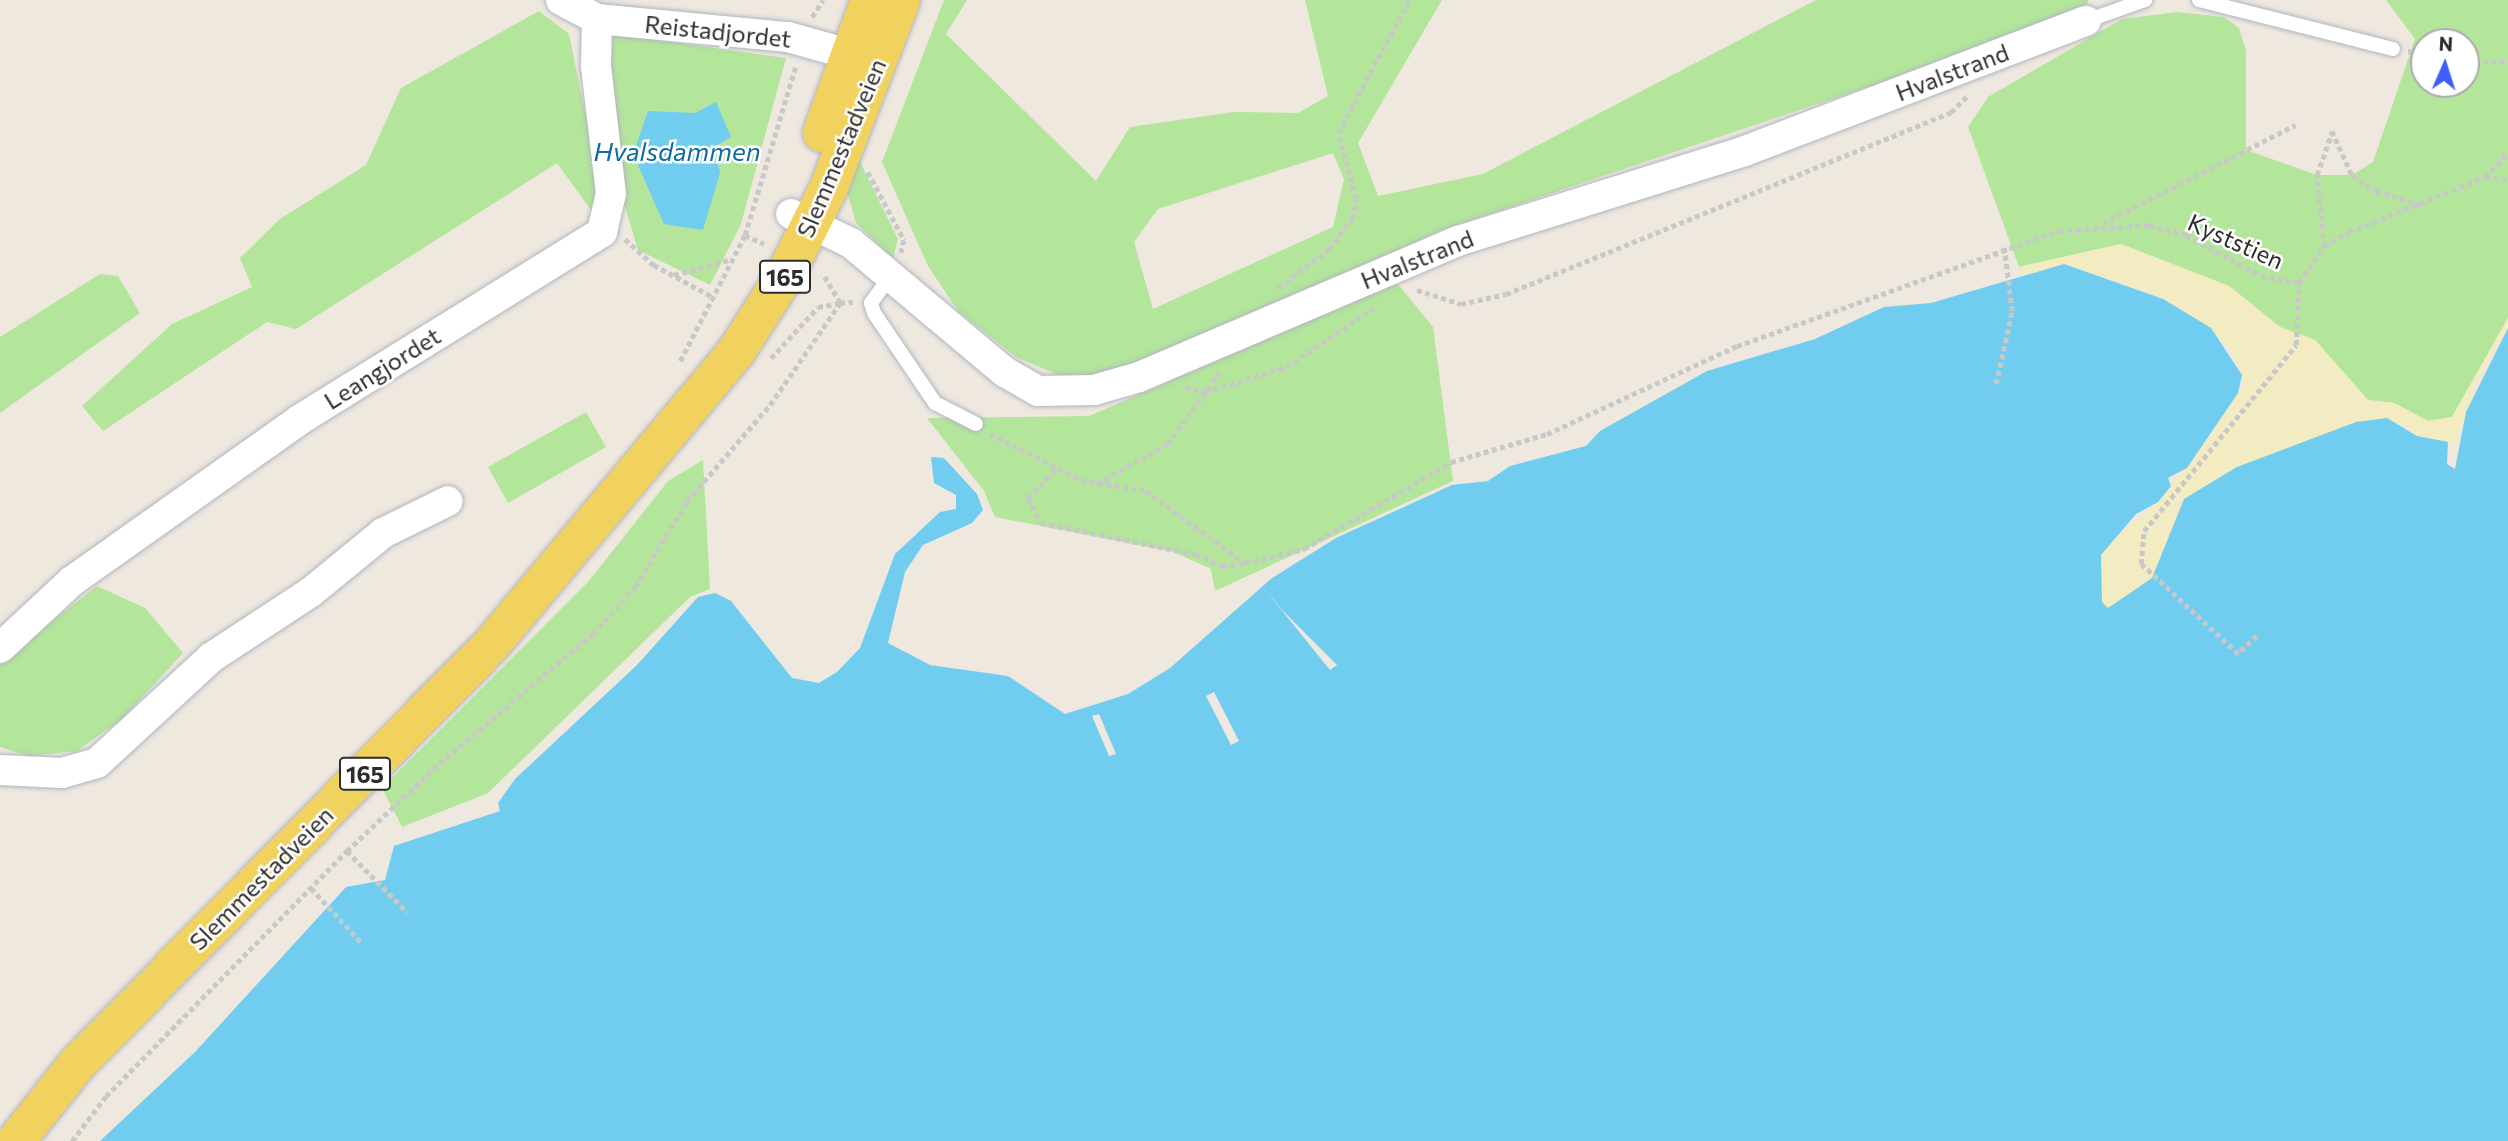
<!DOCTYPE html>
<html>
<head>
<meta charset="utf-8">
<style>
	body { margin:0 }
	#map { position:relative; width:2508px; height:1141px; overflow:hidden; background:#eee8df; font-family:Commissioner,sans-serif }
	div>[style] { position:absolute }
	.green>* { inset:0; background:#b3e59b }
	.sand>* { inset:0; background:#f3ecc2 }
	.water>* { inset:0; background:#71cdf0 }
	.pier>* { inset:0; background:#eee8df }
	.path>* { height:4.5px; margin-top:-2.25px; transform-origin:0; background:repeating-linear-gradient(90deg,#c8c8c8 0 5px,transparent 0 8.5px) }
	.roads { filter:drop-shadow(0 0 2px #b2b5c0) drop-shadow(0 0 2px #b2b5c0) }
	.lane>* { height:14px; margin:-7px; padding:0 7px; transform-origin:7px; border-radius:7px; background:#fff }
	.street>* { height:30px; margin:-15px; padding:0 15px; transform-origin:15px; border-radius:15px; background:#fff }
	.primary>* { height:38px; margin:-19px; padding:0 19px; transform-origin:19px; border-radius:19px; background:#f2d25f }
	span { translate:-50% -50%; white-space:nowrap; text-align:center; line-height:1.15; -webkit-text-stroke:5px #fff; paint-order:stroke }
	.shield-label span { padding:2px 5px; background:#fff; border:2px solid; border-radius:5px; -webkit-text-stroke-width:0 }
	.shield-label { font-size:23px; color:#2c2c2c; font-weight:700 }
	.street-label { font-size:24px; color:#2c2c2c }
	.water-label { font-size:26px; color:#0c6ba1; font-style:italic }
	.north { position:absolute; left:2410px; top:28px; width:70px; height:70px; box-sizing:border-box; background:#fff; border:2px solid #ababab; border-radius:50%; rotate:3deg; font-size:19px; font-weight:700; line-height:28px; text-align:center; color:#2c2c2c }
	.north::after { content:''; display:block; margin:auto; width:24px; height:32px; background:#3e5ffc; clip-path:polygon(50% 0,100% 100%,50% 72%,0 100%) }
</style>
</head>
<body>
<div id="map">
	<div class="green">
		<i style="clip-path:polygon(evenodd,944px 0,967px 0,946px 34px,1096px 181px,1130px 127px,1234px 112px,1298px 113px,1328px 96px,1305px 0,1442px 0,1358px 143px,1378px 196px,1483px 174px,1816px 0,2088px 0,2085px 14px,1439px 231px,1344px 279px,1127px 369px,1073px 381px,1016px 357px,958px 311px,928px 266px,882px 162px,944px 0,1333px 153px,1344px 179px,1333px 227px,1153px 309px,1134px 242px,1158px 209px,1333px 153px)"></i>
		<i style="clip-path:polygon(evenodd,2386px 0,2508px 0,2508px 318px,2452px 417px,2428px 421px,2394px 403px,2368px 400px,2315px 340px,2280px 327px,2229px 286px,2121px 244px,2019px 267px,1968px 127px,1988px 97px,2122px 19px,2177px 12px,2224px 17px,2239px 28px,2246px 50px,2246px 150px,2317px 175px,2352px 175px,2373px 162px,2415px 39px,2386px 0,2424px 42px,2466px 42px,2466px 84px,2424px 84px,2424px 42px)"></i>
		<i style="clip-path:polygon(539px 11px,569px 34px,600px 187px,596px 217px,557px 163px,296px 329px,267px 322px,103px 431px,82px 406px,172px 324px,252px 287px,240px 258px,280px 219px,366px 165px,401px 88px)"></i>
		<i style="clip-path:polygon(613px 34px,786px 58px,741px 224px,710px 285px,638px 250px,621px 193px,609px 66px)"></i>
		<i style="clip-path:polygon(858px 158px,898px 239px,893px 258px,856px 223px,845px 184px)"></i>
		<i style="clip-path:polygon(100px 274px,118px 276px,140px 313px,0 413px,0 337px)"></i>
		<i style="clip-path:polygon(1397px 283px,1433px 327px,1453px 481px,1215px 591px,1211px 569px,1174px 552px,995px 517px,984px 491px,927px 418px,1089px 416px)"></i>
		<i style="clip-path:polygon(586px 412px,606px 447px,508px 503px,488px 467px)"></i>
		<i style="clip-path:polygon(703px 460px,710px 589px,690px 597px,488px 793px,402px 827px,382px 788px,588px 582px,668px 481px)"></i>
		<i style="clip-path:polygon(97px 586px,145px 608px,183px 653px,123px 718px,77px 751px,28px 756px,0 747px,0 662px)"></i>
	</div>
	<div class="sand">
		<i style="clip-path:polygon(2121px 244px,2229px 286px,2280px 327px,2315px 340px,2368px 400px,2394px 403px,2428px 421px,2452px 417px,2508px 318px,2508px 328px,2484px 367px,2455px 444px,2417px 436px,2403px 423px,2237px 467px,2201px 489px,2152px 578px,2108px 609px,2102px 602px,2102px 549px,2158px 502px,2244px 385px,2232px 352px,2210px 328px,2163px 297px,2064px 264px,2024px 282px,2019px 267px)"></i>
	</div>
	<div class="water">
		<i style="clip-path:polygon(716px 102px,731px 137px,714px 147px,720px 173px,703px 230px,664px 224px,633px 154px,648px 111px,695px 113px)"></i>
		<i style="clip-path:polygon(2064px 264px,2163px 299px,2211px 328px,2242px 375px,2238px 393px,2187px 468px,2168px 478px,2171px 486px,2158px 502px,2136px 514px,2101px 555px,2102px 602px,2108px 608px,2152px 578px,2184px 499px,2237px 467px,2356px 422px,2387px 418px,2417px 436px,2448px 442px,2447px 464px,2455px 469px,2466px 412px,2508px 328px,2508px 1141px,100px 1141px,195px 1052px,346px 887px,385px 880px,394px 846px,500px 811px,498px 803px,515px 779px,637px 665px,698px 597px,715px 593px,731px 601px,792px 678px,819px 683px,837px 672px,860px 648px,895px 554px,940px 512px,956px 509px,956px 495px,934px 483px,931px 457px,944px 458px,977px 494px,983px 510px,972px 523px,923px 545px,905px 572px,888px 643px,930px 665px,1008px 676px,1065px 714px,1128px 694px,1170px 668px,1272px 578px,1336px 538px,1452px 485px,1488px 481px,1510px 466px,1586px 446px,1600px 431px,1707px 371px,1815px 339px,1884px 307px,1931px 303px)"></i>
	</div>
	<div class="pier">
		<i style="clip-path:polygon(1259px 582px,1283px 611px,1337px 665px,1330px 670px)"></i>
		<i style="clip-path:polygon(1214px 692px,1239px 741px,1231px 745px,1206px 696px)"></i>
		<i style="clip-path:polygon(1099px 714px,1116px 754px,1109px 756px,1092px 716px)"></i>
	</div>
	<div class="path">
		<i style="left:812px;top:17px;width:20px;rotate:-57deg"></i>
		<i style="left:2408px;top:51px;width:16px;rotate:11deg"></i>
		<i style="left:2466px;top:60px;width:42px;rotate:2.7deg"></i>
		<i style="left:2332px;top:131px;width:48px;rotate:65.6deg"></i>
		<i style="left:2352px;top:175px;width:29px;rotate:34deg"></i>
		<i style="left:2376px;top:191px;width:51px;rotate:17deg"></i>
		<i style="left:868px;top:172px;width:77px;rotate:62.1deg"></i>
		<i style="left:904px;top:240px;width:13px;rotate:103deg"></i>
		<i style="left:2485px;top:177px;width:33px;rotate:-46deg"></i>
		<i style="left:2103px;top:223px;width:216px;rotate:-27deg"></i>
		<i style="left:745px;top:235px;width:21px;rotate:25deg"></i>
		<i style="left:625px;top:239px;width:39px;rotate:42deg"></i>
		<i style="left:654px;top:265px;width:65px;rotate:28.5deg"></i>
		<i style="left:2324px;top:246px;width:71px;rotate:-95.6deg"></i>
		<i style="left:2317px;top:175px;width:46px;rotate:-70.8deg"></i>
		<i style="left:674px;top:275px;width:57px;rotate:-15.3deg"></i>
		<i style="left:1278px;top:288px;width:64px;rotate:-37.4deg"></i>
		<i style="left:1329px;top:249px;width:38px;rotate:-53deg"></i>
		<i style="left:1352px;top:219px;width:20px;rotate:-79deg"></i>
		<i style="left:1356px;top:199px;width:68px;rotate:-105.3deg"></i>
		<i style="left:1338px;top:133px;width:151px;rotate:-61.9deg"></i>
		<i style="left:1417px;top:290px;width:46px;rotate:17.7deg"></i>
		<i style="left:1461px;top:304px;width:46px;rotate:-12.5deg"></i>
		<i style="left:1506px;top:294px;width:481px;rotate:-22.2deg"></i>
		<i style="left:1951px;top:112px;width:23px;rotate:-45deg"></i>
		<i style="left:771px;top:358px;width:69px;rotate:-47.3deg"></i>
		<i style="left:818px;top:307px;width:22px;rotate:-10deg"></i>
		<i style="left:840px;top:303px;width:33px;rotate:-121deg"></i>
		<i style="left:680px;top:361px;width:142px;rotate:-62.7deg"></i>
		<i style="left:745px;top:235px;width:177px;rotate:-73.3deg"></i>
		<i style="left:1996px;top:384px;width:75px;rotate:-77.6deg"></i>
		<i style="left:2012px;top:311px;width:64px;rotate:-97.2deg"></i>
		<i style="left:1185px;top:387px;width:21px;rotate:14deg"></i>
		<i style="left:1205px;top:392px;width:85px;rotate:-17.2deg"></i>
		<i style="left:1286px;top:367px;width:106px;rotate:-33.8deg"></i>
		<i style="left:990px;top:434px;width:102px;rotate:26.8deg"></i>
		<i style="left:1081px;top:480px;width:66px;rotate:9.6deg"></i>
		<i style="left:1146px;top:491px;width:122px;rotate:36deg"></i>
		<i style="left:1245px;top:563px;width:61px;rotate:-13.3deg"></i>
		<i style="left:1304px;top:549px;width:171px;rotate:-30.6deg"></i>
		<i style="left:1451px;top:462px;width:100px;rotate:-16.3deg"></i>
		<i style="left:1547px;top:434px;width:209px;rotate:-24.9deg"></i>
		<i style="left:1737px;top:346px;width:342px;rotate:-19.7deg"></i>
		<i style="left:2059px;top:231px;width:90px;rotate:-3.8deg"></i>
		<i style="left:2149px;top:225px;width:38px;rotate:15deg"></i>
		<i style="left:2186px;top:235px;width:85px;rotate:28.7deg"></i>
		<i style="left:2261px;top:276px;width:39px;rotate:10deg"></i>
		<i style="left:2299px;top:283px;width:45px;rotate:-56deg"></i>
		<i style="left:2324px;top:246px;width:29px;rotate:-29deg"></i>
		<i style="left:2349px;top:232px;width:147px;rotate:-22deg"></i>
		<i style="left:2485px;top:177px;width:23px;rotate:7deg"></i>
		<i style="left:1056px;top:471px;width:39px;rotate:136deg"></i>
		<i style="left:1028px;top:498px;width:28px;rotate:63deg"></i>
		<i style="left:1041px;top:523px;width:158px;rotate:11.3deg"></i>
		<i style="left:1196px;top:554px;width:29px;rotate:25deg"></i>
		<i style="left:1222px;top:566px;width:23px;rotate:-7deg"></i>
		<i style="left:1097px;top:484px;width:81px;rotate:-29.7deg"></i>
		<i style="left:1167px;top:444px;width:89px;rotate:-53.6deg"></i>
		<i style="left:2257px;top:636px;width:26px;rotate:137deg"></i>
		<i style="left:2238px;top:654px;width:132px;rotate:-137.1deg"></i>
		<i style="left:2141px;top:564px;width:33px;rotate:-85deg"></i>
		<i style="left:2144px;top:531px;width:240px;rotate:-50.7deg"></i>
		<i style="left:2296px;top:345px;width:62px;rotate:-87.2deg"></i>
		<i style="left:347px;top:851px;width:86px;rotate:45.5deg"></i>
		<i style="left:311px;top:888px;width:75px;rotate:47.2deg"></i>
		<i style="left:72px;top:1141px;width:56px;rotate:-52.9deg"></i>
		<i style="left:106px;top:1096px;width:344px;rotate:-45.5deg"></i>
		<i style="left:347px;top:851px;width:119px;rotate:-43.6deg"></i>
		<i style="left:433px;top:769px;width:209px;rotate:-40.2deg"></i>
		<i style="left:593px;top:634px;width:63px;rotate:-48.2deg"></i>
		<i style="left:635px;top:587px;width:100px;rotate:-58.8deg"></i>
		<i style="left:687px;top:501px;width:127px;rotate:-49.2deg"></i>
		<i style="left:770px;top:405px;width:124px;rotate:-55.5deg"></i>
		<i style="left:840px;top:303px;width:13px;rotate:-4deg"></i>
	</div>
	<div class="roads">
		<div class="lane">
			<i style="left:2199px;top:0;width:200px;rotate:14.2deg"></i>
			<i style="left:2086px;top:21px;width:63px;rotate:-19.6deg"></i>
			<i style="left:892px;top:274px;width:36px;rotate:126deg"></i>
			<i style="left:871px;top:303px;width:10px;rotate:73deg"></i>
			<i style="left:874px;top:313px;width:109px;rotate:55.9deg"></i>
			<i style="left:935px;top:403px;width:46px;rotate:27.1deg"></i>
		</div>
		<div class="street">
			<i style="left:561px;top:0;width:41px;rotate:27.8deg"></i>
			<i style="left:597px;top:19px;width:192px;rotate:5.4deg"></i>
			<i style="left:788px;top:37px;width:85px;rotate:15.7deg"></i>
			<i style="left:791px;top:214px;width:67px;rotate:25.8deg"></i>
			<i style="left:851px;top:243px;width:201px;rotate:40deg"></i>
			<i style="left:1005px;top:372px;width:38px;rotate:30deg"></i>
			<i style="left:1038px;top:391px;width:56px;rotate:-1deg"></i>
			<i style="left:1094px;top:390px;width:47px;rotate:-16.1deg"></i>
			<i style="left:1139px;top:377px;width:347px;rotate:-23.1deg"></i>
			<i style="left:1458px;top:241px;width:301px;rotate:-17.4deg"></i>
			<i style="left:1745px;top:151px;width:365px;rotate:-20.9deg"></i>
			<i style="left:0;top:648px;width:98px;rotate:-42.9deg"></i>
			<i style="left:72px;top:581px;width:278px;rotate:-35.3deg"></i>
			<i style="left:299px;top:420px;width:357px;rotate:-31.8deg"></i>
			<i style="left:602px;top:232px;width:39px;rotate:-77deg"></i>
			<i style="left:611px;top:194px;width:129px;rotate:-96.7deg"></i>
			<i style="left:596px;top:66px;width:47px;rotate:-88.8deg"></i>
			<i style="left:0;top:770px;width:62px;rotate:2.8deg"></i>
			<i style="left:62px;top:773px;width:36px;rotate:-16deg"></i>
			<i style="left:97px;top:763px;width:156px;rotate:-42.7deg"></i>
			<i style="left:212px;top:657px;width:118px;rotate:-33.3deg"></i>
			<i style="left:311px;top:592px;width:93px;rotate:-39.3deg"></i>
			<i style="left:383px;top:533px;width:72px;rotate:-26.2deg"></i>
		</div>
		<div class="primary">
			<i style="left:822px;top:133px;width:141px;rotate:-70.2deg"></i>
			<i style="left:16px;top:1141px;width:98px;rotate:-51.6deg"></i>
			<i style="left:77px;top:1064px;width:589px;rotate:-45.34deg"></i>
			<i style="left:491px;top:645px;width:382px;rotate:-50.1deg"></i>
			<i style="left:736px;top:352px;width:89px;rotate:-57.4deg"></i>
			<i style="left:784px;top:277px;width:101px;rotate:-63.4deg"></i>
			<i style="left:829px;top:187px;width:200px;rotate:-68.9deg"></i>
		</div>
	</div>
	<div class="shield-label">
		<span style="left:785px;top:277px">165</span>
		<span style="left:365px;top:774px">165</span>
	</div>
	<div class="street-label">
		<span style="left:718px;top:31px;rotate:6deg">Reistadjordet</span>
		<span style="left:1952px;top:72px;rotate:-21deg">Hvalstrand</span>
		<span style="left:841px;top:148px;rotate:-67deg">Slemmestadveien</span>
		<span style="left:2236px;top:241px;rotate:24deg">Kyststien</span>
		<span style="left:1417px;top:259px;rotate:-22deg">Hvalstrand</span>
		<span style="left:382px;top:368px;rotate:-32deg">Leangjordet</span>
		<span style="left:261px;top:878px;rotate:-45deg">Slemmestadveien</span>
	</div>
	<div class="water-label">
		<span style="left:677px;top:151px">Hvalsdammen</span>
	</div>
	<div class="north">N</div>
</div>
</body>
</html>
